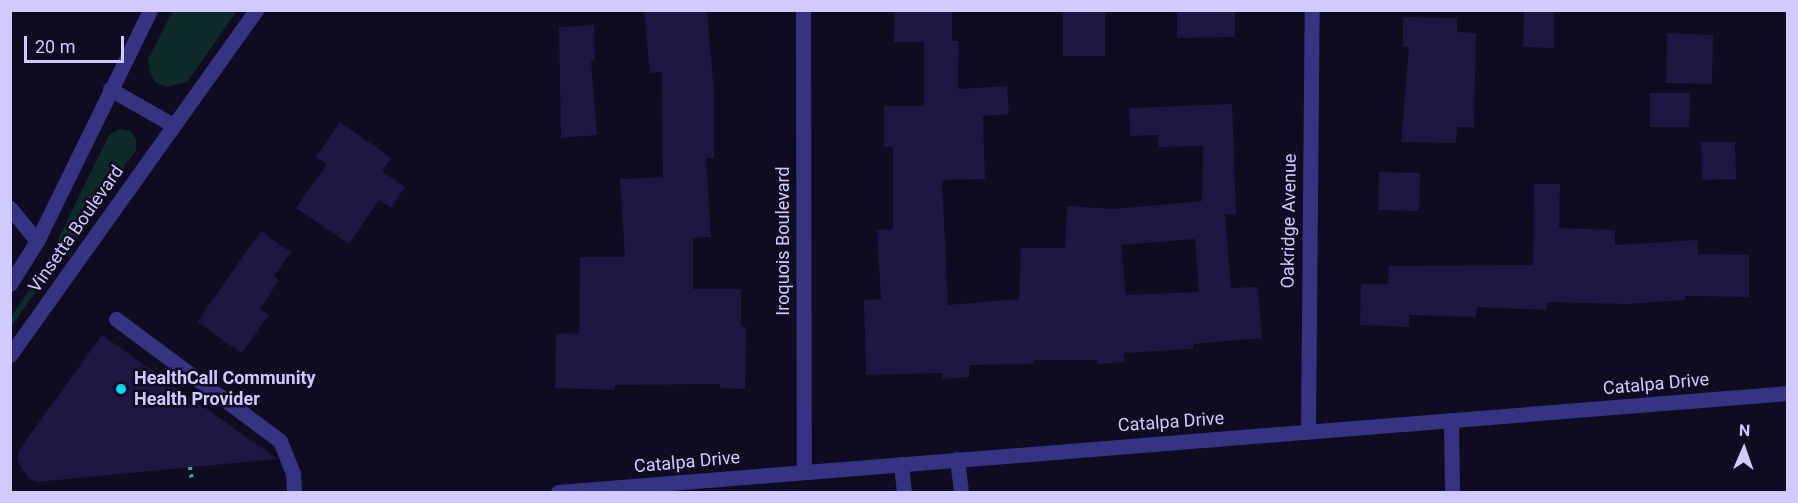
<!DOCTYPE html>
<html>
<head>
<meta charset="utf-8">
<style>
	body { margin:0 }
	#map { position:relative; width:1798px; height:503px; overflow:hidden; background:#0f0b20; font-family:Roboto,sans-serif }
	div>[style] { position:absolute }
	.green>* { inset:0; background:#0e2a29 }
	.building>* { inset:0; background:#1f1642 }
	.path>* { height:4px; margin-top:-2px; transform-origin:0; background:repeating-linear-gradient(90deg,#25b7af 0 3px,transparent 0 7.5px) }
	.service>* { height:15px; margin:-7.5px; padding:0 7.5px; transform-origin:7.5px; border-radius:7.5px; background:#363382 }
	.minor>* { height:15px; margin:-7.5px; padding:0 7.5px; transform-origin:7.5px; border-radius:7.5px; background:#363382 }
	.tertiary>* { height:15px; margin:-7.5px; padding:0 7.5px; transform-origin:7.5px; border-radius:7.5px; background:#363382 }
	.dots>* { width:16px; height:16px; translate:-50% -50%; box-sizing:border-box; border:3px solid #0f0b20; border-radius:50% }
	span { translate:-50% -50%; white-space:nowrap; text-align:center; line-height:1.15; -webkit-text-stroke:5px #0f0b20; paint-order:stroke }
	.street-label { font-size:18px; color:#d0caff }
	.poi-label { font-size:18px; color:#d0caff; font-weight:700 }
	.left { translate:0 -50%; text-align:left }
	.frame { position:absolute; inset:0; border:12px solid #d0caff; pointer-events:none }
	.north { position:absolute; left:1714px; top:419px; width:60px; height:60px; -webkit-text-stroke:4px #0f0b20; paint-order:stroke; rotate:2deg; font-size:16px; font-weight:700; line-height:24px; text-align:center; color:#d0caff }
	.north::after { content:''; display:block; margin:auto; width:21px; height:27px; background:#d0caff; clip-path:polygon(50% 0,100% 100%,50% 72%,0 100%) }
	.scale { position:absolute; left:24px; top:36px; width:100px; height:27px; box-sizing:border-box; border:3px solid #d0caff; border-top:0; padding-left:8px; font-size:18px; line-height:21px; white-space:nowrap; color:#d0caff; -webkit-text-stroke:4px #0f0b20; paint-order:stroke }
</style>
</head>
<body>
<div id="map">
	<div class="green">
		<i style="clip-path:polygon(173px 11px,237px 11px,187px 82px,166px 87px,155px 82px,150px 73px,148px 59px)"></i>
		<i style="clip-path:polygon(119px 129px,131px 131px,136px 139px,136px 150px,11px 327px,11px 317px,43px 270px,109px 135px)"></i>
	</div>
	<div class="building">
		<i style="clip-path:polygon(644px 10px,707px 10px,714px 93px,714px 158px,706px 158px,711px 237px,693px 238px,693px 289px,741px 289px,741px 327px,746px 327px,745px 389px,719px 388px,720px 384px,615px 385px,615px 390px,555px 388px,556px 334px,579px 333px,580px 257px,625px 257px,620px 179px,663px 177px,662px 72px,650px 73px)"></i>
		<i style="clip-path:polygon(evenodd,895px 10px,952px 10px,952px 41px,959px 41px,958px 89px,1007px 86px,1009px 114px,983px 116px,985px 179px,942px 180px,948px 305px,1019px 299px,1021px 248px,1065px 248px,1067px 206px,1114px 209px,1202px 201px,1203px 146px,1159px 147px,1158px 135px,1130px 136px,1129px 108px,1232px 104px,1236px 214px,1225px 214px,1231px 288px,1258px 287px,1262px 338px,1193px 344px,1193px 349px,1124px 353px,1125px 362px,1098px 364px,1097px 360px,1034px 360px,1034px 364px,969px 365px,969px 377px,942px 379px,942px 373px,866px 375px,864px 300px,881px 299px,877px 230px,893px 229px,893px 147px,884px 147px,884px 106px,924px 106px,924px 42px,894px 42px,895px 10px,1195px 239px,1199px 292px,1126px 295px,1121px 245px,1195px 239px)"></i>
		<i style="clip-path:polygon(1063px 10px,1105px 10px,1105px 56px,1063px 56px)"></i>
		<i style="clip-path:polygon(1177px 10px,1235px 10px,1235px 37px,1177px 38px)"></i>
		<i style="clip-path:polygon(1524px 11px,1554px 11px,1554px 48px,1523px 47px)"></i>
		<i style="clip-path:polygon(1403px 17px,1457px 18px,1457px 32px,1476px 33px,1474px 127px,1457px 127px,1456px 143px,1401px 142px,1409px 47px,1403px 47px)"></i>
		<i style="clip-path:polygon(594px 25px,595px 60px,591px 60px,597px 135px,561px 138px,559px 27px)"></i>
		<i style="clip-path:polygon(1667px 33px,1713px 35px,1712px 84px,1666px 83px)"></i>
		<i style="clip-path:polygon(1650px 93px,1690px 93px,1689px 127px,1650px 127px)"></i>
		<i style="clip-path:polygon(340px 122px,391px 158px,382px 171px,405px 187px,391px 208px,379px 200px,349px 244px,296px 208px,327px 164px,316px 157px)"></i>
		<i style="clip-path:polygon(1701px 142px,1735px 142px,1736px 179px,1702px 180px)"></i>
		<i style="clip-path:polygon(1379px 172px,1420px 173px,1419px 211px,1378px 210px)"></i>
		<i style="clip-path:polygon(1534px 184px,1560px 184px,1559px 228px,1615px 230px,1615px 245px,1697px 240px,1698px 254px,1749px 255px,1749px 297px,1685px 296px,1685px 300px,1627px 304px,1547px 302px,1546px 310px,1477px 307px,1476px 317px,1409px 315px,1409px 327px,1360px 325px,1361px 284px,1388px 284px,1389px 266px,1533px 265px)"></i>
		<i style="clip-path:polygon(261px 231px,291px 252px,274px 276px,279px 280px,260px 309px,269px 315px,242px 353px,197px 322px)"></i>
		<i style="clip-path:polygon(102px 335px,276px 458px,277px 459px,36px 482px,28px 478px,17px 460px,19px 450px)"></i>
	</div>
	<div class="path">
		<i style="left:190px;top:467px;width:15px;rotate:82deg"></i>
	</div>
	<div class="service">
		<i style="left:10px;top:208px;width:43px;rotate:50.7deg"></i>
		<i style="left:116px;top:319px;width:204px;rotate:36.6deg"></i>
		<i style="left:280px;top:441px;width:35px;rotate:68deg"></i>
		<i style="left:293px;top:473px;width:19px;rotate:87deg"></i>
	</div>
	<div class="minor">
		<i style="left:803px;top:10px;width:462px;rotate:89.9deg"></i>
		<i style="left:110px;top:89px;width:73px;rotate:29.7deg"></i>
		<i style="left:10px;top:284px;width:51px;rotate:-57.9deg"></i>
		<i style="left:37px;top:241px;width:257px;rotate:-63.9deg"></i>
		<i style="left:10px;top:355px;width:424px;rotate:-54.5deg"></i>
		<i style="left:1451px;top:420px;width:72px;rotate:89.2deg"></i>
		<i style="left:1308px;top:431px;width:421px;rotate:-89.5deg"></i>
		<i style="left:957px;top:459px;width:33px;rotate:83deg"></i>
		<i style="left:901px;top:464px;width:28px;rotate:84deg"></i>
	</div>
	<div class="tertiary">
		<i style="left:558px;top:492px;width:1234px;rotate:-4.6deg"></i>
	</div>
	<div class="dots">
		<i style="left:121px;top:389px;background:#00dcf5"></i>
	</div>
	<div class="street-label">
		<span style="left:1289px;top:221px;rotate:-89deg">Oakridge Avenue</span>
		<span style="left:76px;top:229px;rotate:-55deg">Vinsetta Boulevard</span>
		<span style="left:783px;top:241px;rotate:-90deg">Iroquois Boulevard</span>
		<span style="left:1656px;top:384px;rotate:-5deg">Catalpa Drive</span>
		<span style="left:1171px;top:422px;rotate:-4deg">Catalpa Drive</span>
		<span style="left:687px;top:462px;rotate:-5deg">Catalpa Drive</span>
	</div>
	<div class="poi-label">
		<span class="left" style="left:134px;top:389px">HealthCall Community<br>Health Provider</span>
	</div>
	<div class="frame"></div>
	<div class="north">N</div>
	<div class="scale">20 m</div>
</div>
</body>
</html>
